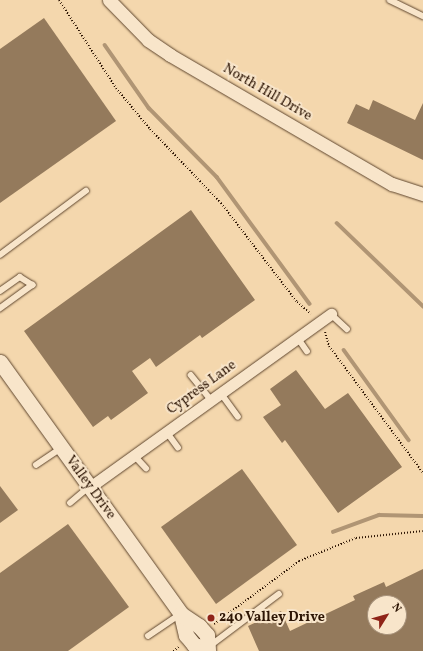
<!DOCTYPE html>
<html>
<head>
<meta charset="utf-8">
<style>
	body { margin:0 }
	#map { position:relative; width:423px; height:651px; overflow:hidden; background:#f4d7ad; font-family:Vollkorn,serif }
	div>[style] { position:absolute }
	.stream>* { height:3.5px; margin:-1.75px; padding:0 1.75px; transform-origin:1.75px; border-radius:1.75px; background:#b09574 }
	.building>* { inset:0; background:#947a5c }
	.path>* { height:2px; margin-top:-1px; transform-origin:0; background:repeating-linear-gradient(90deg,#2d1504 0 1px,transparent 0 3px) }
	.roads { filter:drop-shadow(0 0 1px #5f462e) drop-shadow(0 0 1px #5f462e) }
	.service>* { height:5.5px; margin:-2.75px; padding:0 2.75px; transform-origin:2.75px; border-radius:2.75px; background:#f8e5ca }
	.minor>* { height:11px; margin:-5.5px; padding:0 5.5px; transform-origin:5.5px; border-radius:5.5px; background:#f8e5ca }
	.tertiary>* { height:13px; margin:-6.5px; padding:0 6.5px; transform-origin:6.5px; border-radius:6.5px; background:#f8e5ca }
	.secondary>* { height:15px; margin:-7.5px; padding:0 7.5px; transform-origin:7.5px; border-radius:7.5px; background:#f8e5ca }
	.dots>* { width:11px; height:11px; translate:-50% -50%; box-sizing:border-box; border:2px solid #f8e5ca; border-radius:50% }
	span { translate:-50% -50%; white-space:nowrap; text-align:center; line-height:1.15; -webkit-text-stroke:4px #f8e5ca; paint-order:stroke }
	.street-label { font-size:14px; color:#2d1504 }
	.poi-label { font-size:14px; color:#2d1504; font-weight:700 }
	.left { translate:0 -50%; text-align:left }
	.north { position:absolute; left:367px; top:595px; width:40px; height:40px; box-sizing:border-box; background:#f8e5ca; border:1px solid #a7927b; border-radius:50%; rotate:53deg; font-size:11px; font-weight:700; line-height:16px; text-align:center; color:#2d1504 }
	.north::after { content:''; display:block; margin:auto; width:14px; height:18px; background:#8f2418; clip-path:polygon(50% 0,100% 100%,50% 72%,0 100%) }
</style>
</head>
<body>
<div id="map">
	<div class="stream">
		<i style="left:105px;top:45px;width:77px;rotate:55.1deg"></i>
		<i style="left:149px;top:108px;width:97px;rotate:45.4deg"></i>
		<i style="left:217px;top:177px;width:157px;rotate:53.8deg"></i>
		<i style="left:337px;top:223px;width:120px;rotate:44deg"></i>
		<i style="left:344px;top:350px;width:111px;rotate:54.2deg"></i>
		<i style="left:333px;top:532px;width:49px;rotate:-20.3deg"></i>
		<i style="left:379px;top:515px;width:44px;rotate:1.3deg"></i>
	</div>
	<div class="building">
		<i style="clip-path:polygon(44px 18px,116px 121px,0 203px,0 49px)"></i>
		<i style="clip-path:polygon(373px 100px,415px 120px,423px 103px,423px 160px,347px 123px,356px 104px,369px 110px)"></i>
		<i style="clip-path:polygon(191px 210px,255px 300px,202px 338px,200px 335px,156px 367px,150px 358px,132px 371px,148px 393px,111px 420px,108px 416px,93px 427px,24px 331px)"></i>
		<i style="clip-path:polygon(296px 370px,325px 409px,348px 393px,402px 467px,338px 513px,285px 440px,282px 443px,263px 417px,281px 405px,270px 389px)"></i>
		<i style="clip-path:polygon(242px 469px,297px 545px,216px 604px,161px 527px)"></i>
		<i style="clip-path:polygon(0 486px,18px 510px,0 523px)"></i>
		<i style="clip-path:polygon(68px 524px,129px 607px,68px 651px,0 651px,0 573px)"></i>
		<i style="clip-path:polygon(evenodd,423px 569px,423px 651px,259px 651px,248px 626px,281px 611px,290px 631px,355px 600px,353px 596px,384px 582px,386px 587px,423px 569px,375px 603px,399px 603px,399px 627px,375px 627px,375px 603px)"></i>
	</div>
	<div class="path">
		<i style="left:59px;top:0;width:105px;rotate:57.1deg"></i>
		<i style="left:116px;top:88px;width:53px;rotate:50.3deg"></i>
		<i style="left:150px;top:129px;width:103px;rotate:46.2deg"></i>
		<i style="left:221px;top:203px;width:125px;rotate:52.5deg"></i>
		<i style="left:297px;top:302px;width:18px;rotate:41deg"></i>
		<i style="left:325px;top:332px;width:15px;rotate:74deg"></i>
		<i style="left:329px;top:346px;width:158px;rotate:53.5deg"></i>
		<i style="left:214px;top:624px;width:106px;rotate:-36.5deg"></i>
		<i style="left:299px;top:561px;width:61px;rotate:-22deg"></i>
		<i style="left:356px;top:538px;width:67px;rotate:-6deg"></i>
		<i style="left:173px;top:651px;width:7px;rotate:-34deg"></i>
	</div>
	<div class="roads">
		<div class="service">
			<i style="left:390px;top:0;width:37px;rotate:26deg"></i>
			<i style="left:0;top:255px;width:107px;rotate:-36.7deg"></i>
			<i style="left:0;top:291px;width:24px;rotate:-35deg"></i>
			<i style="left:20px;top:277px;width:15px;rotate:32deg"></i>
			<i style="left:33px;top:285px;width:41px;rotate:144deg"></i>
			<i style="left:331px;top:314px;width:22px;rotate:43deg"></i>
			<i style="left:298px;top:338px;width:16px;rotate:55deg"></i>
			<i style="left:191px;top:375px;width:32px;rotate:51deg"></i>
			<i style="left:221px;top:393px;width:29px;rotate:54deg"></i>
			<i style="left:167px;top:432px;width:19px;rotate:54deg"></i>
			<i style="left:134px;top:455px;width:18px;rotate:47deg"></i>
			<i style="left:36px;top:465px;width:30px;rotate:-34deg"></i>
			<i style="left:70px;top:503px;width:25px;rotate:-40deg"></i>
			<i style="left:148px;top:636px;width:40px;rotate:-34deg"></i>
			<i style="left:210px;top:646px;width:86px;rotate:-37deg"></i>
		</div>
		<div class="minor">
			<i style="left:90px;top:487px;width:297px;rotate:-35.7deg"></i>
		</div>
		<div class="tertiary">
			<i style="left:109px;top:0;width:56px;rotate:45.7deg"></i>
			<i style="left:148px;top:40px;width:27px;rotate:34deg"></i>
			<i style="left:170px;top:55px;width:257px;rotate:30.2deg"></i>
			<i style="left:392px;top:184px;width:33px;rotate:18deg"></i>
		</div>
		<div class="secondary">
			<i style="left:0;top:362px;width:310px;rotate:54.3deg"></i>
			<i style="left:181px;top:614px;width:22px;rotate:77deg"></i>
			<i style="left:186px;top:635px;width:13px;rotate:51deg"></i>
			<i style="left:194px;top:645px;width:12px;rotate:14deg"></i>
			<i style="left:181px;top:614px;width:22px;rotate:34deg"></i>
			<i style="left:199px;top:626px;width:12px;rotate:48deg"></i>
			<i style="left:207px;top:635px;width:16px;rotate:86deg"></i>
		</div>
	</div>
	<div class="dots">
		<i style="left:211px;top:618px;background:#8f2418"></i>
	</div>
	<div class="street-label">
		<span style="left:267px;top:93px;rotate:30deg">North Hill Drive</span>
		<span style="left:202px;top:388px;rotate:-36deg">Cypress Lane</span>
		<span style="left:90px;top:488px;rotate:54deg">Valley Drive</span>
	</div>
	<div class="poi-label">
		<span class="left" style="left:219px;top:618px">240 Valley Drive</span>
	</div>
	<div class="north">N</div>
</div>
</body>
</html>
